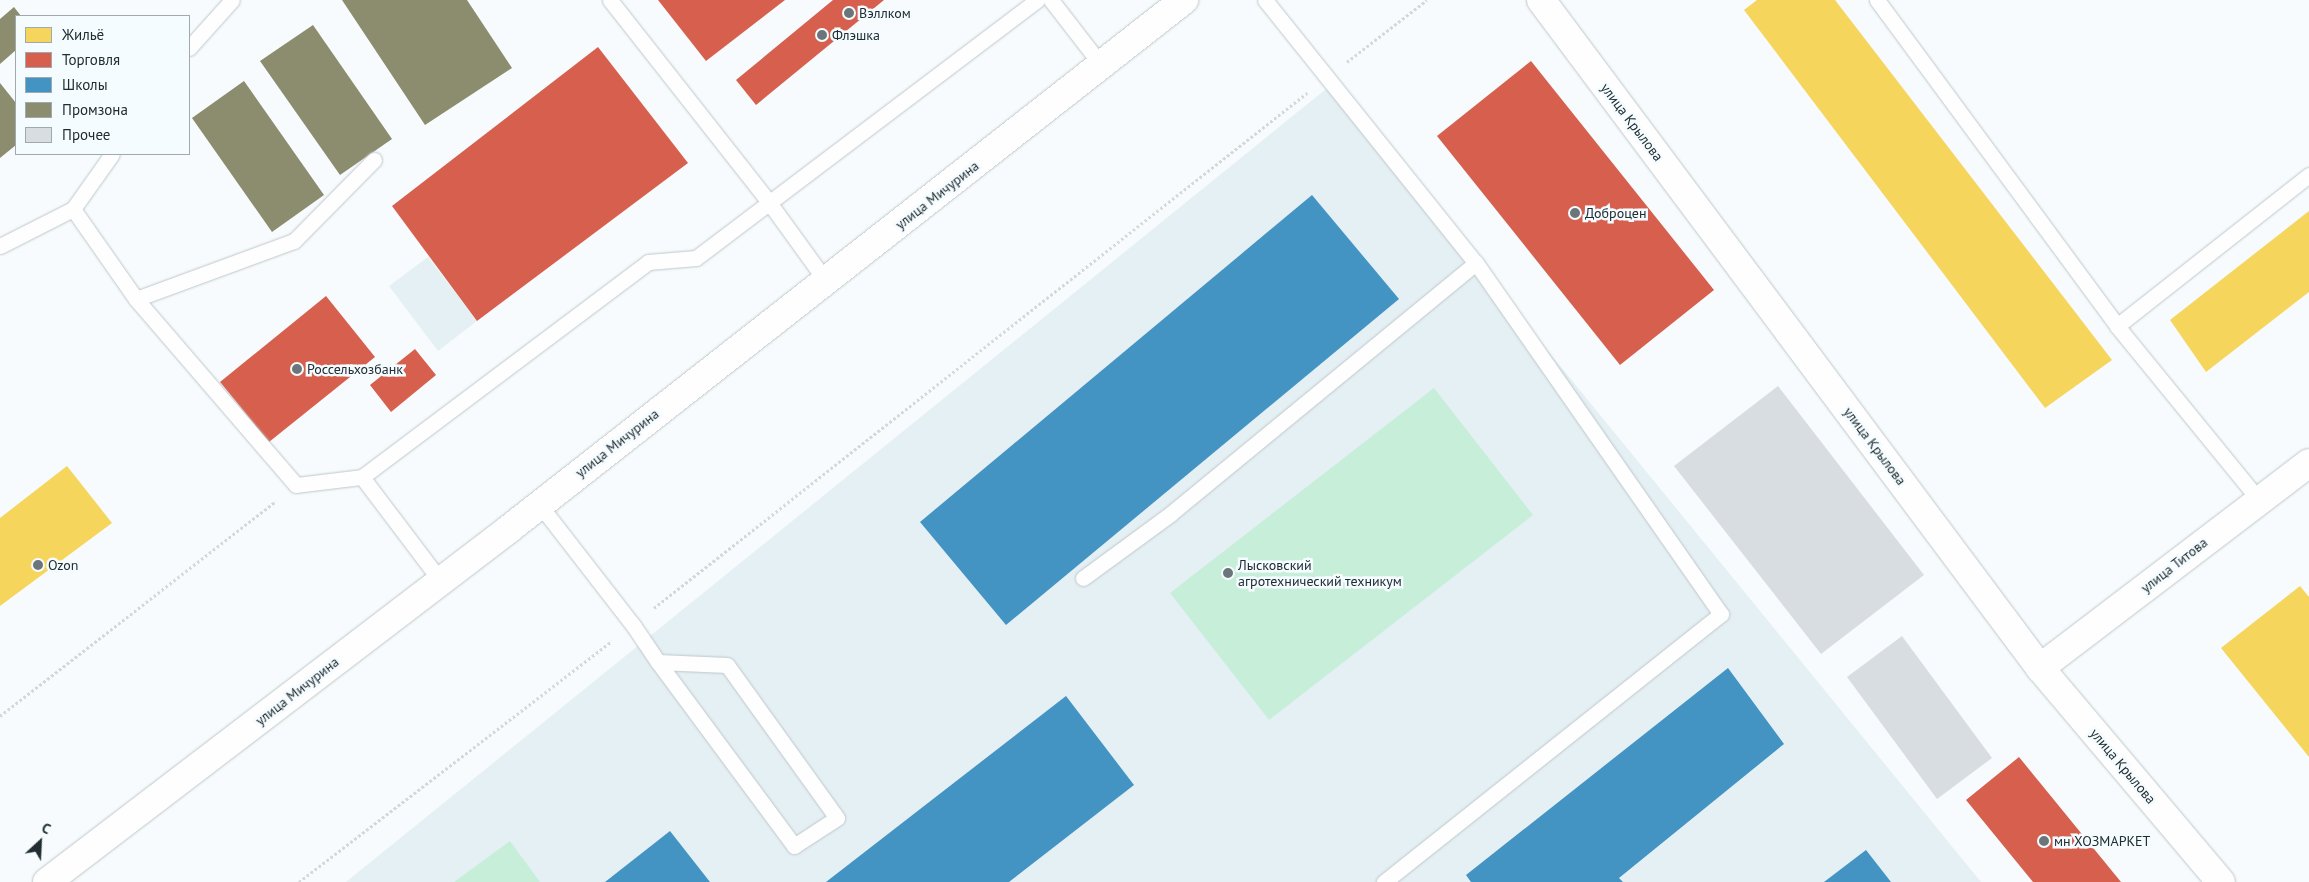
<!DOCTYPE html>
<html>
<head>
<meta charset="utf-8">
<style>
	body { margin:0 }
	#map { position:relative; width:2309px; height:882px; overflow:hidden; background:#f7fbfd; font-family:"PT Sans",sans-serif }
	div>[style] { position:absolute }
	.built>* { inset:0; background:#e5f0f4 }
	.green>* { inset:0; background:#c7eed8 }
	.homes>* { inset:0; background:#f6d55c }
	.shops>* { inset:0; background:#d6604d }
	.schools>* { inset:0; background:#4393c3 }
	.industry>* { inset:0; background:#8c8c6e }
	.building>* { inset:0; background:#d8dde2 }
	.path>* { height:3px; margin-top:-1.5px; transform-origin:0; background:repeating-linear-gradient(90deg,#d5d8d8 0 2.5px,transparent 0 5px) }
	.roads { filter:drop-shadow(0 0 1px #bfc7ca) drop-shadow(0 0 1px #bfc7ca) }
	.lane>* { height:15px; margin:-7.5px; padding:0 7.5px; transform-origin:7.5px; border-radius:7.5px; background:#fefeff }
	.street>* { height:28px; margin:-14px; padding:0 14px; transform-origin:14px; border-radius:14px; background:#fefeff }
	.secondary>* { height:28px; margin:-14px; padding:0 14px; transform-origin:14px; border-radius:14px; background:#fefeff }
	.dots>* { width:14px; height:14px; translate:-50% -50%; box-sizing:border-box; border:2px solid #f5fcff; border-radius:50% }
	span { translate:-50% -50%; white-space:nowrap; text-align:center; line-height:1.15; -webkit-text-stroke:5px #f5fcff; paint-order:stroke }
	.poi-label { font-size:14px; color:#212d32 }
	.left { translate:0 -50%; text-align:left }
	.street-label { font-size:14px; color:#212d32 }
	.legend { position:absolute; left:15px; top:15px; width:175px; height:140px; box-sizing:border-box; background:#f5fcff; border:1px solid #a0a9ad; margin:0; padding:6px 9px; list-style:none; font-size:15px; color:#212d32 }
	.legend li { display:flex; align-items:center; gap:10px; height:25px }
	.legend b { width:25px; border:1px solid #a0a9ad }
	.north { position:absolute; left:15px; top:817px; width:50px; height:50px; -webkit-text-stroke:4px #f5fcff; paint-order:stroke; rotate:25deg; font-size:14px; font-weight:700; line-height:20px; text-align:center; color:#212d32 }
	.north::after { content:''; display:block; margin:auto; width:18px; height:22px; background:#212d32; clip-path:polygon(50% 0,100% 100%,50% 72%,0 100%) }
</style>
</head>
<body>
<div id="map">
	<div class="built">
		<i style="clip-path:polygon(1331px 85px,1981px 882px,346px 882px)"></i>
		<i style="clip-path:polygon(428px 257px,477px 321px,438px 351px,389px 286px)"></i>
	</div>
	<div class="green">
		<i style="clip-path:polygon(1434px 388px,1533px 515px,1269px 720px,1170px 593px)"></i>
		<i style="clip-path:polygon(510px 841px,540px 882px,454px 882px)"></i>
	</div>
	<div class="homes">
		<i style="clip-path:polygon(1757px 0,1835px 0,2112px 360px,2045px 408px,1744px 10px)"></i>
		<i style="clip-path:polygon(2309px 211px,2309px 292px,2206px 372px,2170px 320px)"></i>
		<i style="clip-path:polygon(67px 466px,112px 523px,0 606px,0 518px)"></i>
		<i style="clip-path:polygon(2300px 586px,2309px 597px,2309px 757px,2221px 648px)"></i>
	</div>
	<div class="shops">
		<i style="clip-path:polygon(658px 0,785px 0,706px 61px)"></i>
		<i style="clip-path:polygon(833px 0,884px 0,756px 105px,736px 80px)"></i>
		<i style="clip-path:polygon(598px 47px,688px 163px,477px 321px,392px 206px)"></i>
		<i style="clip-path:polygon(1531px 61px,1714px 290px,1620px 365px,1437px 136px)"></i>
		<i style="clip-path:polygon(326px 296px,375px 357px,269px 442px,220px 382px)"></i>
		<i style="clip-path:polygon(415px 349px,436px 375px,391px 412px,370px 385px)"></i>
		<i style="clip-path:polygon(2019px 757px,2121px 882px,2033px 882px,1966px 800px)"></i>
	</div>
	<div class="schools">
		<i style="clip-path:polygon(1312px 195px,1399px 299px,1006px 625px,920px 522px)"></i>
		<i style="clip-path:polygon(1728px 668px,1784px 744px,1619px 878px,1623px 882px,1471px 882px,1466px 875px)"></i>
		<i style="clip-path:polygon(1066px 696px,1134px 785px,1009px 882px,826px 882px)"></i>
		<i style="clip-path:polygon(670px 831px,710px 882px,605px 882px)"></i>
		<i style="clip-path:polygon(1866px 850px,1891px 882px,1824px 882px)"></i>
	</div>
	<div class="industry">
		<i style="clip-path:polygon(342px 0,467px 0,512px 68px,425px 125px)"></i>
		<i style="clip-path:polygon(14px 7px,21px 16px,16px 16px,16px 50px,0 64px,0 19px)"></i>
		<i style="clip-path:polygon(313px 25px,392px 139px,340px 175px,260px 61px)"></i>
		<i style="clip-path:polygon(244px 81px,324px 195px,272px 232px,192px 118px)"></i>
		<i style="clip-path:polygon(0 83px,16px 103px,16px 145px,0 158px)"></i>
	</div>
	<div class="building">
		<i style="clip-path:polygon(1778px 386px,1924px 575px,1821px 654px,1674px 466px)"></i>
		<i style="clip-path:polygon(1902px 636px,1992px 758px,1937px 799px,1847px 677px)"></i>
	</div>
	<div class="path">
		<i style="left:1347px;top:62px;width:101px;rotate:-37.8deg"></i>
		<i style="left:654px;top:608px;width:832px;rotate:-38.26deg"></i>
		<i style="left:0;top:716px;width:350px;rotate:-37.9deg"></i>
		<i style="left:299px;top:882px;width:395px;rotate:-37.6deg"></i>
	</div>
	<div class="roads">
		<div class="lane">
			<i style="left:610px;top:0;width:256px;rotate:51.8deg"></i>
			<i style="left:768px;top:201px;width:99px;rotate:54.1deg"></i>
			<i style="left:1051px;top:0;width:83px;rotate:52.3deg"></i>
			<i style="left:1265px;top:0;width:337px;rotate:51.3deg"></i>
			<i style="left:1476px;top:263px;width:428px;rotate:55.1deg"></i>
			<i style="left:1721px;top:614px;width:431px;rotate:141.5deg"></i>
			<i style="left:1877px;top:0;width:405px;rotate:53.6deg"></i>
			<i style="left:2117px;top:326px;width:225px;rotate:50.8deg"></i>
			<i style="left:189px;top:48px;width:64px;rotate:-48.1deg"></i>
			<i style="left:73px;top:209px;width:110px;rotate:55deg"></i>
			<i style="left:136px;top:299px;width:245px;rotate:49.3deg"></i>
			<i style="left:296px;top:485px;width:66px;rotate:-6.9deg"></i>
			<i style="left:362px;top:477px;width:358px;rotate:-36.9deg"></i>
			<i style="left:648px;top:262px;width:48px;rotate:-4.8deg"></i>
			<i style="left:696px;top:258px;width:428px;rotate:-37.1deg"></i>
			<i style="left:0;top:246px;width:82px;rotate:-26.9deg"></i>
			<i style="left:73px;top:209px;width:67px;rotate:-54.7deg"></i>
			<i style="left:136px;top:299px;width:168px;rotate:-20.2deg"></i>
			<i style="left:294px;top:241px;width:114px;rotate:-45.4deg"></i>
			<i style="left:2117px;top:326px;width:244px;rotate:-38.2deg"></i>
			<i style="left:362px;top:477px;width:129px;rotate:52.9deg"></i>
			<i style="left:539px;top:504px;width:153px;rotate:52.2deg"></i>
			<i style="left:633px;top:625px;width:45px;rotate:56deg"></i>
			<i style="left:658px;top:662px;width:229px;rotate:53.5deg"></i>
			<i style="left:794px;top:846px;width:51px;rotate:-33.1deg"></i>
			<i style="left:837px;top:818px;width:188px;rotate:-125.7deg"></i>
			<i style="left:727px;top:665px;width:69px;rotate:-177.5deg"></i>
			<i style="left:1083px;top:578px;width:107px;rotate:-36.2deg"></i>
			<i style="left:1169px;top:515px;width:397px;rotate:-39.4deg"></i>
		</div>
		<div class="street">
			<i style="left:1541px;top:0;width:834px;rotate:53.24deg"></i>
			<i style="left:2040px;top:668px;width:280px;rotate:49.8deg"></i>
			<i style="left:2040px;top:668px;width:338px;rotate:-37.3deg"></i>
		</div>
		<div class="secondary">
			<i style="left:47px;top:882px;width:581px;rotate:-37.38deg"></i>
			<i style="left:509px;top:529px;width:858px;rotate:-38.09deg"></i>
		</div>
	</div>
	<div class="dots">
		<i style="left:849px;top:13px;background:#6c7579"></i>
		<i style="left:822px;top:35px;background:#6c7579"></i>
		<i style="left:1575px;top:213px;background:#6c7579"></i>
		<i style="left:297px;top:369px;background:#6c7579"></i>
		<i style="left:38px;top:565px;background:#6c7579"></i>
		<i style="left:1228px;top:573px;background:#6c7579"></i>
		<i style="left:2044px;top:841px;background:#6c7579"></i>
	</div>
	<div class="poi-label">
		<span class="left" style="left:859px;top:13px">Вэллком</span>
		<span class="left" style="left:832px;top:35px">Флэшка</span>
		<span class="left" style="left:1585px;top:213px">Доброцен</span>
		<span class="left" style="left:307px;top:369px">Россельхозбанк</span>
		<span class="left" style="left:48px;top:565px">Ozon</span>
		<span class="left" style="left:1238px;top:573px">Лысковский<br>агротехнический техникум</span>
		<span class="left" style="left:2054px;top:841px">мн ХОЗМАРКЕТ</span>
	</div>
	<div class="street-label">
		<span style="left:1632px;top:122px;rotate:53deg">улица Крылова</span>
		<span style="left:937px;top:195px;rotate:-38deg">улица Мичурина</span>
		<span style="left:617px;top:443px;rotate:-38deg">улица Мичурина</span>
		<span style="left:1875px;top:446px;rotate:53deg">улица Крылова</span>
		<span style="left:2174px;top:565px;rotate:-38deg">улица Титова</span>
		<span style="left:297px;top:691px;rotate:-38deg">улица Мичурина</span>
		<span style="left:2123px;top:766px;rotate:50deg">улица Крылова</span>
	</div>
	<ul class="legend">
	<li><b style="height:14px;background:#f6d55c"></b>Жильё</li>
	<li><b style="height:14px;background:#d6604d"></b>Торговля</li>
	<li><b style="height:14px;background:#4393c3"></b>Школы</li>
	<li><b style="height:14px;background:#8c8c6e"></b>Промзона</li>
	<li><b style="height:14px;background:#d8dde2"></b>Прочее</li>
	</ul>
	<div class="north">С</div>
</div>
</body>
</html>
